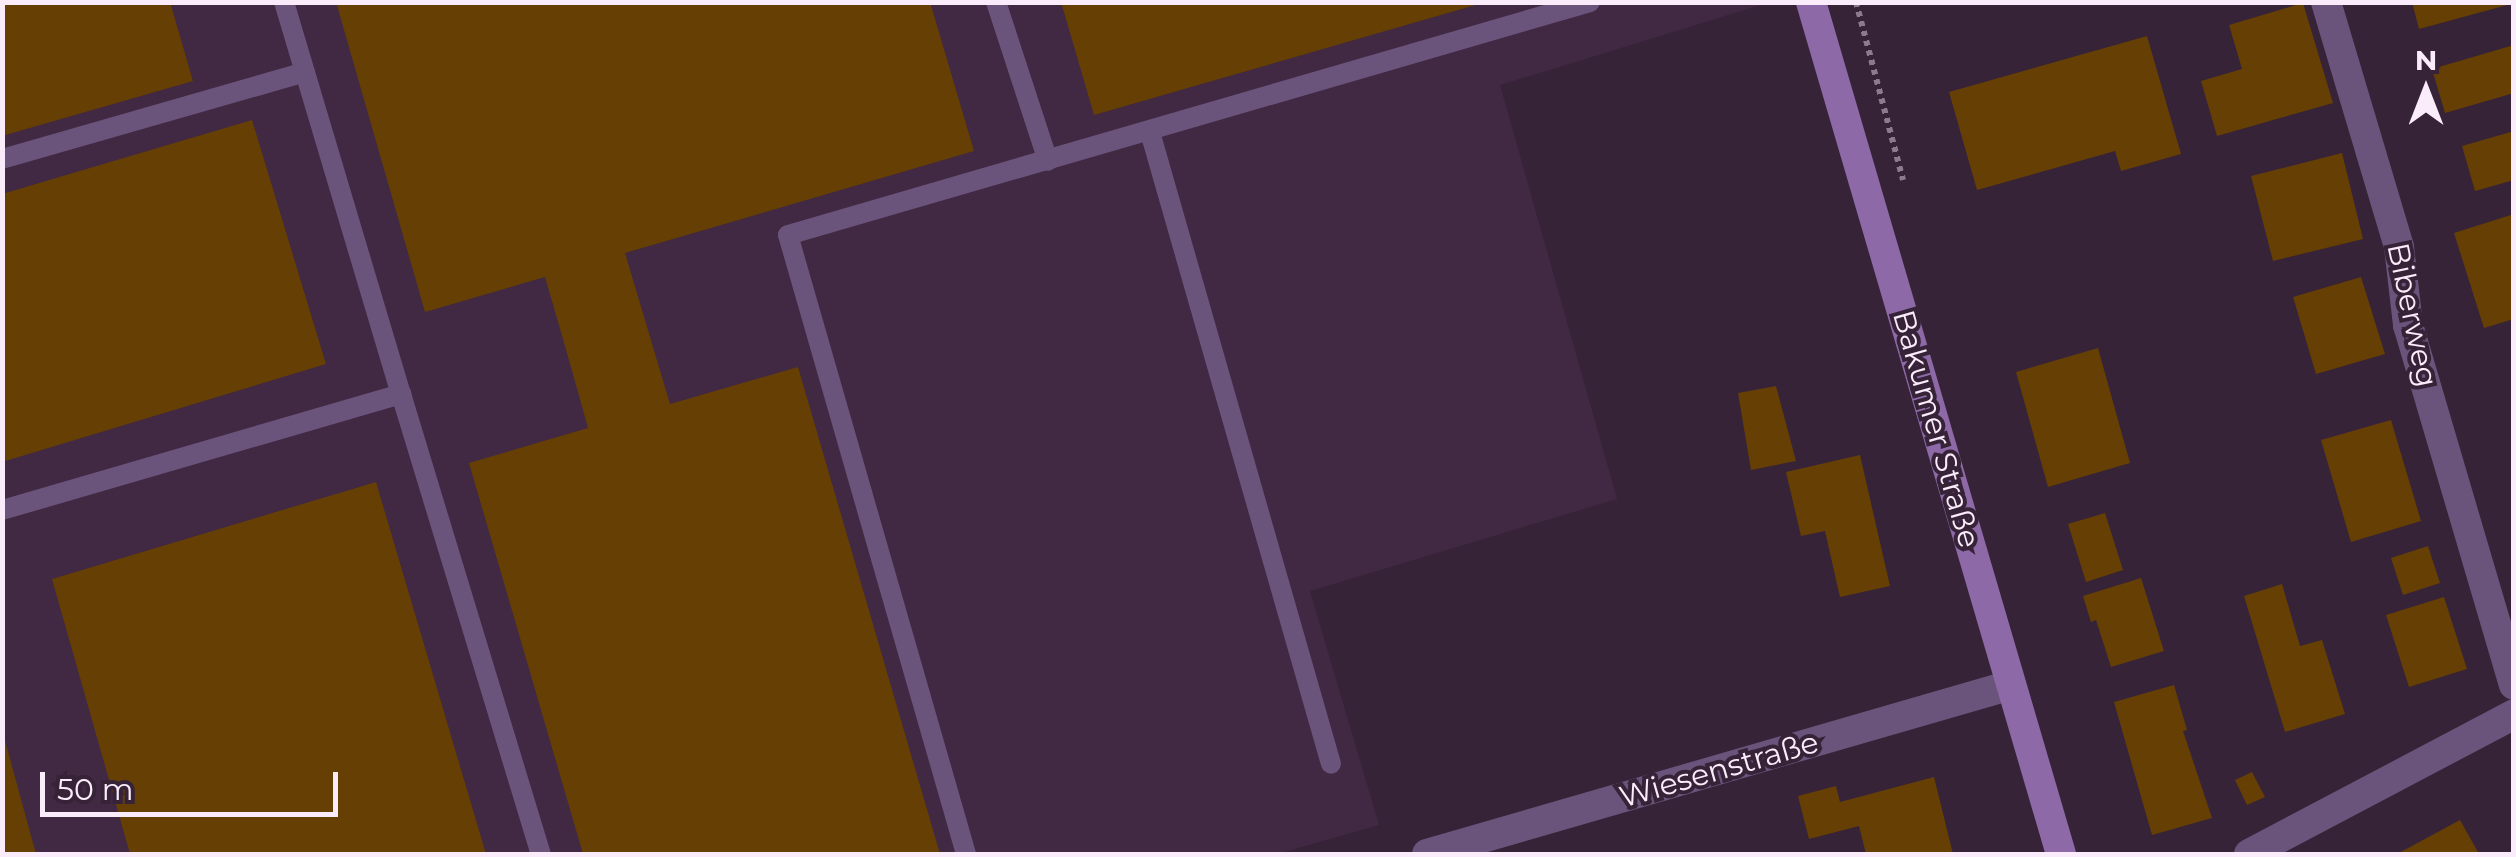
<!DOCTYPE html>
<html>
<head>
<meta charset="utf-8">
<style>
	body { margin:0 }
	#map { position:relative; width:2516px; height:857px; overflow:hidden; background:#372338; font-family:Montserrat,sans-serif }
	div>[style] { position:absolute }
	.built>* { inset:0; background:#412843 }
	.building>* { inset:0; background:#653f03 }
	.path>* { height:6px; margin-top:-3px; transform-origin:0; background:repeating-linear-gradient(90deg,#8c7b8d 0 5px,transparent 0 10px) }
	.service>* { height:20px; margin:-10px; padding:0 10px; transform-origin:10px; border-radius:10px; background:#6a547b }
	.minor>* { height:30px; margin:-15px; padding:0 15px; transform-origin:15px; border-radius:15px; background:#6a547b }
	.secondary>* { height:30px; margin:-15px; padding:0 15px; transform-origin:15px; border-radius:15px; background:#8d6aa7 }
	span { translate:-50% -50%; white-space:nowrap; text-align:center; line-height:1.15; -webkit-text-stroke:8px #372338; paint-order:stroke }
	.street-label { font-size:30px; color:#faecfb }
	.frame { position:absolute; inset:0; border:5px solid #faecfb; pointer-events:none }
	.north { position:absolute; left:2376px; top:40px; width:100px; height:100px; -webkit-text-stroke:8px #372338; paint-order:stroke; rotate:0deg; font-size:28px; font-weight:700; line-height:40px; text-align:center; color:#faecfb }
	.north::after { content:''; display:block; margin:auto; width:35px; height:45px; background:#faecfb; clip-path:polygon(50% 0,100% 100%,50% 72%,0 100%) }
	.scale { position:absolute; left:40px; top:772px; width:298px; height:45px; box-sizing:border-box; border:5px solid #faecfb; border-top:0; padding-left:12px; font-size:30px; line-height:35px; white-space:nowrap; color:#faecfb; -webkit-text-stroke:8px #372338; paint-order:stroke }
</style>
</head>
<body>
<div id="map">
	<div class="built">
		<i style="clip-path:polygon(2px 3px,1767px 3px,1500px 85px,1617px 499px,1310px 591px,1379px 825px,1277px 854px,3px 854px)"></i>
	</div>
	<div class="building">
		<i style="clip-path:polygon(2px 2px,170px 2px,193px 81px,2px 136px)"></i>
		<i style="clip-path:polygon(336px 2px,930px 2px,974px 151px,625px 253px,670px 404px,798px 367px,940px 854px,583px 854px,469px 463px,588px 428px,567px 353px,545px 277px,425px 312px)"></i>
		<i style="clip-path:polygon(1061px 2px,1479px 2px,1479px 4px,1094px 115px)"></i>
		<i style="clip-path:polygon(2412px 2px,2511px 2px,2511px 4px,2419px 29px)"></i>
		<i style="clip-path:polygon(2303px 3px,2333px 103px,2217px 136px,2201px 81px,2242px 69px,2229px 25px)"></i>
		<i style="clip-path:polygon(2147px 36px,2181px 154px,2121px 171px,2115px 151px,1977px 190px,1949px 92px)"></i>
		<i style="clip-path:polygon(2514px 45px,2514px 93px,2445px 113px,2432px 69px)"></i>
		<i style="clip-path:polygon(252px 120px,326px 364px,2px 462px,2px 194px)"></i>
		<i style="clip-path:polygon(2514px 131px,2514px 180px,2475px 191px,2462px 146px)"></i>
		<i style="clip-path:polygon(2342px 153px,2363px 239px,2273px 261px,2251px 176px)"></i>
		<i style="clip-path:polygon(2514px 214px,2514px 319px,2484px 328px,2454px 233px)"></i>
		<i style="clip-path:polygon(2361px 277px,2385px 354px,2316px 374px,2293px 297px)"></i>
		<i style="clip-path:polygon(2098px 348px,2130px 463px,2048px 487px,2016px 372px)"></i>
		<i style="clip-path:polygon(1776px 386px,1796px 461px,1751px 470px,1738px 393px)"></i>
		<i style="clip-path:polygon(2391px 420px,2421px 521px,2351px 542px,2321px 440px)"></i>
		<i style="clip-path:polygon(1860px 455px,1890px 586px,1840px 597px,1825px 531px,1801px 536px,1786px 472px)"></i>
		<i style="clip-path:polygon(376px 482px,486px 854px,130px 854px,52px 579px)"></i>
		<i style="clip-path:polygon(2105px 513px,2123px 570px,2086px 582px,2068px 524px)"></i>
		<i style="clip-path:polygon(2428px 546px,2440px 583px,2403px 595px,2391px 558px)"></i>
		<i style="clip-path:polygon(2141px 578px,2164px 651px,2111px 667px,2096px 620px,2091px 622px,2083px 596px)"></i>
		<i style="clip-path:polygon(2282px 584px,2300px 646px,2322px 640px,2345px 714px,2285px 732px,2244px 596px)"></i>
		<i style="clip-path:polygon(2444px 597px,2467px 669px,2409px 687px,2386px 615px)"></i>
		<i style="clip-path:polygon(2174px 685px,2187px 730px,2183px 731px,2212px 818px,2152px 835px,2114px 702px)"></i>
		<i style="clip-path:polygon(2px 737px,4px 737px,36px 854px,2px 854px)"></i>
		<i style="clip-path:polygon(2252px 772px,2265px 797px,2247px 805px,2235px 780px)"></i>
		<i style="clip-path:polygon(1934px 777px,1953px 854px,1866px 854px,1859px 826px,1809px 839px,1798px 796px,1836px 786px,1840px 802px)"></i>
		<i style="clip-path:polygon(2460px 820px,2479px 854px,2397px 854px)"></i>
	</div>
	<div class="path">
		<i style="left:1856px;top:2px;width:184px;rotate:75.2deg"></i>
	</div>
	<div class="service">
		<i style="left:284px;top:2px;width:409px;rotate:73.4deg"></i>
		<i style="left:996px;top:2px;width:167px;rotate:71.9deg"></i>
		<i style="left:1150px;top:132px;width:657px;rotate:74.02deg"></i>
		<i style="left:2px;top:159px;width:315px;rotate:-16deg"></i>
		<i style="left:2px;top:510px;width:416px;rotate:-16.2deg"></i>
		<i style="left:401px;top:394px;width:481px;rotate:73.1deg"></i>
		<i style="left:966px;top:854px;width:644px;rotate:-106.04deg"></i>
		<i style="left:788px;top:235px;width:835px;rotate:-16.2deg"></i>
	</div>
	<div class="minor">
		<i style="left:2326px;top:2px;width:256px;rotate:73.4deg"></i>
		<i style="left:2399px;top:247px;width:79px;rotate:83.4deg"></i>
		<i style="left:2408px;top:325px;width:375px;rotate:73.6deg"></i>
		<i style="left:1427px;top:854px;width:608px;rotate:-16.14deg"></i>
		<i style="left:2249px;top:854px;width:300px;rotate:-27.8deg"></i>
	</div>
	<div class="secondary">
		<i style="left:1811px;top:2px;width:888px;rotate:73.65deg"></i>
	</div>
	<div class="street-label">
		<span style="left:2412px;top:315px;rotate:78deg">Biberweg</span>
		<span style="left:1936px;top:429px;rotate:74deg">Bakumer Straße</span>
		<span style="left:1719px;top:770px;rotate:-16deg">Wiesenstraße</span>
	</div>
	<div class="frame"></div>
	<div class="north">N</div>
	<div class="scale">50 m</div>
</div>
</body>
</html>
